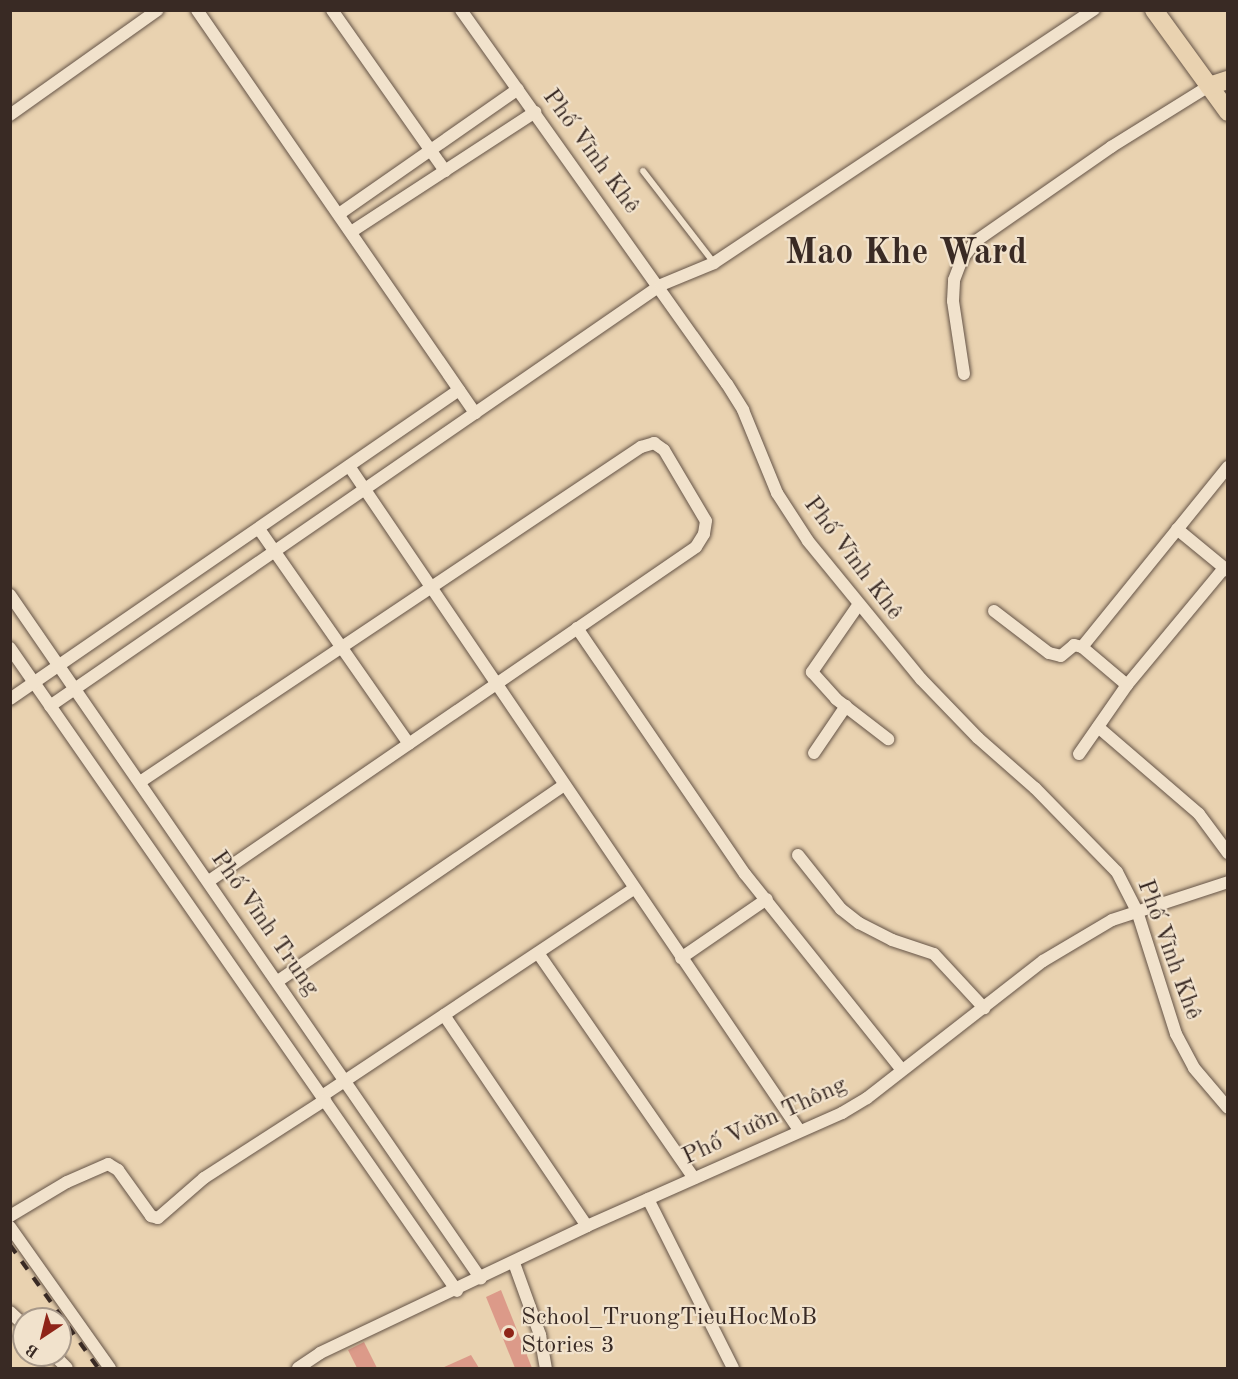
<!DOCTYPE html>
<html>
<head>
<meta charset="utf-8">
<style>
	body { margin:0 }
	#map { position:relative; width:1238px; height:1379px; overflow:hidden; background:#e9d2b0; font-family:"Old Standard TT",serif }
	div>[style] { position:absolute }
	.building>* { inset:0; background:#dc9a89 }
	.roads { filter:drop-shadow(0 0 2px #655447) drop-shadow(0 0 2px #655447) }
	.lane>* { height:6px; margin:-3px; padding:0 3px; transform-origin:3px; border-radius:3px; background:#f1e2cc }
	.street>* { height:12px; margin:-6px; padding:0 6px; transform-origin:6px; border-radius:6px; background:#f1e2cc }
	.primary>* { height:18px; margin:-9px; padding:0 9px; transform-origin:9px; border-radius:9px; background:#e9d2b0 }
	.rail>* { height:4px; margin-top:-2px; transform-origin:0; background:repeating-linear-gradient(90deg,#392a24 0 10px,transparent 0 20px) }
	.dots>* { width:16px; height:16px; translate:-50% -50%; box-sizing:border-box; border:3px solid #f1e2cc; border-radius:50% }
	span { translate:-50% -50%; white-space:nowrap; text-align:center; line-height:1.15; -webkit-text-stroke:4.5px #f1e2cc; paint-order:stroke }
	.street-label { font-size:24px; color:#392a24 }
	.poi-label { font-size:24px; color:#392a24 }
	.left { translate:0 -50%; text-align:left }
	.town-label { font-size:36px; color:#392a24; font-weight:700 }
	.frame { position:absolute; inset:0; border:12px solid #392a24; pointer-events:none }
	.north { position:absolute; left:12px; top:1307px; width:60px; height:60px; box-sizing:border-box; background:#f1e2cc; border:2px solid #a79889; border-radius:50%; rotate:215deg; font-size:16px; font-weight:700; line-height:24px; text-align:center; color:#392a24 }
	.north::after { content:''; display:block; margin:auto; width:21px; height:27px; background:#8f2418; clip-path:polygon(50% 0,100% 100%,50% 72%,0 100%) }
</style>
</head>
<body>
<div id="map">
	<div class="building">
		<i style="clip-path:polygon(501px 1290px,532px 1368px,515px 1368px,486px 1297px)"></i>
		<i style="clip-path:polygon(364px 1342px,377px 1368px,357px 1368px,348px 1350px)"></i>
		<i style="clip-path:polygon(471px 1355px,479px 1368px,442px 1368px)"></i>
	</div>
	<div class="roads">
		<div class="lane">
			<i style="left:643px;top:171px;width:116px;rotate:52.3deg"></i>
		</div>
		<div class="street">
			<i style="left:197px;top:10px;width:490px;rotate:55.4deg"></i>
			<i style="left:332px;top:10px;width:197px;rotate:54.9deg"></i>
			<i style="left:461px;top:10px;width:459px;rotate:54.6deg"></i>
			<i style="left:727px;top:384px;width:31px;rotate:58deg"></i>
			<i style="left:743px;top:410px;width:90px;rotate:67.7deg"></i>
			<i style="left:777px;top:493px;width:57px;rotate:57.1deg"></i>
			<i style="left:808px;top:541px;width:178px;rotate:50.7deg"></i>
			<i style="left:921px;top:679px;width:82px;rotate:46deg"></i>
			<i style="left:978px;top:738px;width:76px;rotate:41.3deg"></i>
			<i style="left:1035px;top:788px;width:117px;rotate:45.7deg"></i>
			<i style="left:1117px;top:872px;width:44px;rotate:62.9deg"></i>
			<i style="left:1137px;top:911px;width:129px;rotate:72.4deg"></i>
			<i style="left:1176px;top:1034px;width:38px;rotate:62deg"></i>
			<i style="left:1194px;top:1068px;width:52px;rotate:49.6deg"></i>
			<i style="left:10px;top:115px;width:181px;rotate:-35.4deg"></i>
			<i style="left:339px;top:214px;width:218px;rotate:-34.9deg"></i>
			<i style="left:351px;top:232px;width:220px;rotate:-33.1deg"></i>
			<i style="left:964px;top:374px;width:74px;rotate:-98.6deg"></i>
			<i style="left:953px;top:301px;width:21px;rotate:-87deg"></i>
			<i style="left:954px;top:280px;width:22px;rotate:-69deg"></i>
			<i style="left:962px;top:259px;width:23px;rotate:-52deg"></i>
			<i style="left:976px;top:241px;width:165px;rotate:-34.8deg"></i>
			<i style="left:1111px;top:147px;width:115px;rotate:-31.9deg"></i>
			<i style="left:349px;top:466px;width:802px;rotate:55.87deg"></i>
			<i style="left:259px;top:529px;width:262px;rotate:55.1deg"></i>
			<i style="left:1177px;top:529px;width:66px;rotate:39.5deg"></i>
			<i style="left:10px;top:595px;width:830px;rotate:55.45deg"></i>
			<i style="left:859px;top:604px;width:83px;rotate:124.7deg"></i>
			<i style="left:812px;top:672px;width:36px;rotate:48deg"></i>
			<i style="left:836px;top:699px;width:66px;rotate:37.6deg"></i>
			<i style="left:994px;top:611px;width:69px;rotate:37.4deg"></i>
			<i style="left:1049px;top:653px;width:12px;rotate:14deg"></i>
			<i style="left:1061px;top:656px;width:17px;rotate:-40deg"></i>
			<i style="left:1074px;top:645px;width:8px;rotate:14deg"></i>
			<i style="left:1082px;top:647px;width:59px;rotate:40.2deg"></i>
			<i style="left:577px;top:628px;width:298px;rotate:55.7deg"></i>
			<i style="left:745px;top:874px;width:251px;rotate:51.3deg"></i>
			<i style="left:1082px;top:647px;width:232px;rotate:-51deg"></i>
			<i style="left:10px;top:648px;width:783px;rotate:55.19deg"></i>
			<i style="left:10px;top:699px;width:545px;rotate:-34.54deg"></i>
			<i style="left:50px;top:706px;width:742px;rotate:-34.57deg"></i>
			<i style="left:661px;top:285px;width:57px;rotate:-22.5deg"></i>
			<i style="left:714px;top:263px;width:457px;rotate:-33.7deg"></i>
			<i style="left:1098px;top:727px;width:133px;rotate:40.7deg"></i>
			<i style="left:1199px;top:814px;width:49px;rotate:53.4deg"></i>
			<i style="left:814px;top:753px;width:57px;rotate:-55.8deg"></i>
			<i style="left:1079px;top:754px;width:84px;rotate:-55.2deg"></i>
			<i style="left:1127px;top:685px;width:152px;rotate:-50.3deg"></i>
			<i style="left:140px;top:782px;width:603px;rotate:-33.77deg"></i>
			<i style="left:641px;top:447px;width:14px;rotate:-17deg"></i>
			<i style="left:654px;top:443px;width:12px;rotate:35deg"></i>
			<i style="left:664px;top:450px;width:82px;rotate:59.4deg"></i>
			<i style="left:706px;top:521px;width:13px;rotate:99deg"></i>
			<i style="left:704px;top:534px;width:15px;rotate:122deg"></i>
			<i style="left:696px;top:547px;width:591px;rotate:145.56deg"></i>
			<i style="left:798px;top:855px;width:69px;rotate:51.5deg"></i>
			<i style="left:841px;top:909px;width:23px;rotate:38deg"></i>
			<i style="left:859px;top:923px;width:37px;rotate:27deg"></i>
			<i style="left:892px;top:940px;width:44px;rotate:18.4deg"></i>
			<i style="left:934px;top:954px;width:74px;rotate:47.2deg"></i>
			<i style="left:538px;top:953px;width:274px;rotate:55.3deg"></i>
			<i style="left:681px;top:958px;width:104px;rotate:-34.5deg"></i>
			<i style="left:278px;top:981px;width:347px;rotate:-34.4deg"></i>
			<i style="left:444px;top:1015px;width:255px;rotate:55.9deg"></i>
			<i style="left:322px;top:1096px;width:374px;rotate:-33.6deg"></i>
			<i style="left:648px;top:1199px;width:189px;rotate:63.3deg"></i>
			<i style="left:10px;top:1216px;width:66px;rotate:-30.8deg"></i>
			<i style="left:67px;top:1182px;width:45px;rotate:-23.7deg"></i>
			<i style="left:108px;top:1164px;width:12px;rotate:31deg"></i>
			<i style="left:118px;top:1170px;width:57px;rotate:54.3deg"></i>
			<i style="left:151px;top:1216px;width:7px;rotate:16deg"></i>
			<i style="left:158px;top:1218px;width:61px;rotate:-41deg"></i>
			<i style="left:204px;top:1178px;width:144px;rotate:-32.8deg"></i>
			<i style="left:10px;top:1227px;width:173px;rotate:54.7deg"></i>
			<i style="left:514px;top:1263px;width:77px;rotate:70.1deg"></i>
			<i style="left:540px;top:1335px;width:34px;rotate:80deg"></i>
			<i style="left:10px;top:1312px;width:19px;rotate:43deg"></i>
			<i style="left:54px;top:1355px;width:18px;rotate:45deg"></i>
			<i style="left:298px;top:1368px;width:27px;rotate:-34deg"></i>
			<i style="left:320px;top:1353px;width:296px;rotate:-25.4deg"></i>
			<i style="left:587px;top:1226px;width:279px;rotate:-23.9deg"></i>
			<i style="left:842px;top:1113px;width:29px;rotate:-31deg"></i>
			<i style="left:867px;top:1098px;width:223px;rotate:-37.9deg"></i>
			<i style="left:1043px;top:961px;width:80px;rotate:-30.7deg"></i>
			<i style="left:1112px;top:920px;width:122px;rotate:-18.1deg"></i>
		</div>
		<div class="primary">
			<i style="left:1154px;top:10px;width:126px;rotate:54deg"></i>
			<i style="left:1209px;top:86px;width:20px;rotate:-18deg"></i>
		</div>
	</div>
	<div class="rail">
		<i style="left:10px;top:1245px;width:151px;rotate:54.4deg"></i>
	</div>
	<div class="dots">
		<i style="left:509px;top:1333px;background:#8f2418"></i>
	</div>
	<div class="street-label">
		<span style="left:590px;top:152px;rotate:54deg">Phố Vĩnh Khê</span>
		<span style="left:852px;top:559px;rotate:53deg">Phố Vĩnh Khê</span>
		<span style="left:264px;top:924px;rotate:55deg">Phố Vĩnh Trung</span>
		<span style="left:1168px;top:950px;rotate:70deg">Phố Vĩnh Khê</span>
		<span style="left:765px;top:1122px;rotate:-25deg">Phố Vườn Thông</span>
	</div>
	<div class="poi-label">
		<span class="left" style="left:521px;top:1333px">School_TruongTieuHocMoB<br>Stories 3</span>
	</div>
	<div class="town-label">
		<span style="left:906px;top:255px">Mao Khe Ward</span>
	</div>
	<div class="frame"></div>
	<div class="north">B</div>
</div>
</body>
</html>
